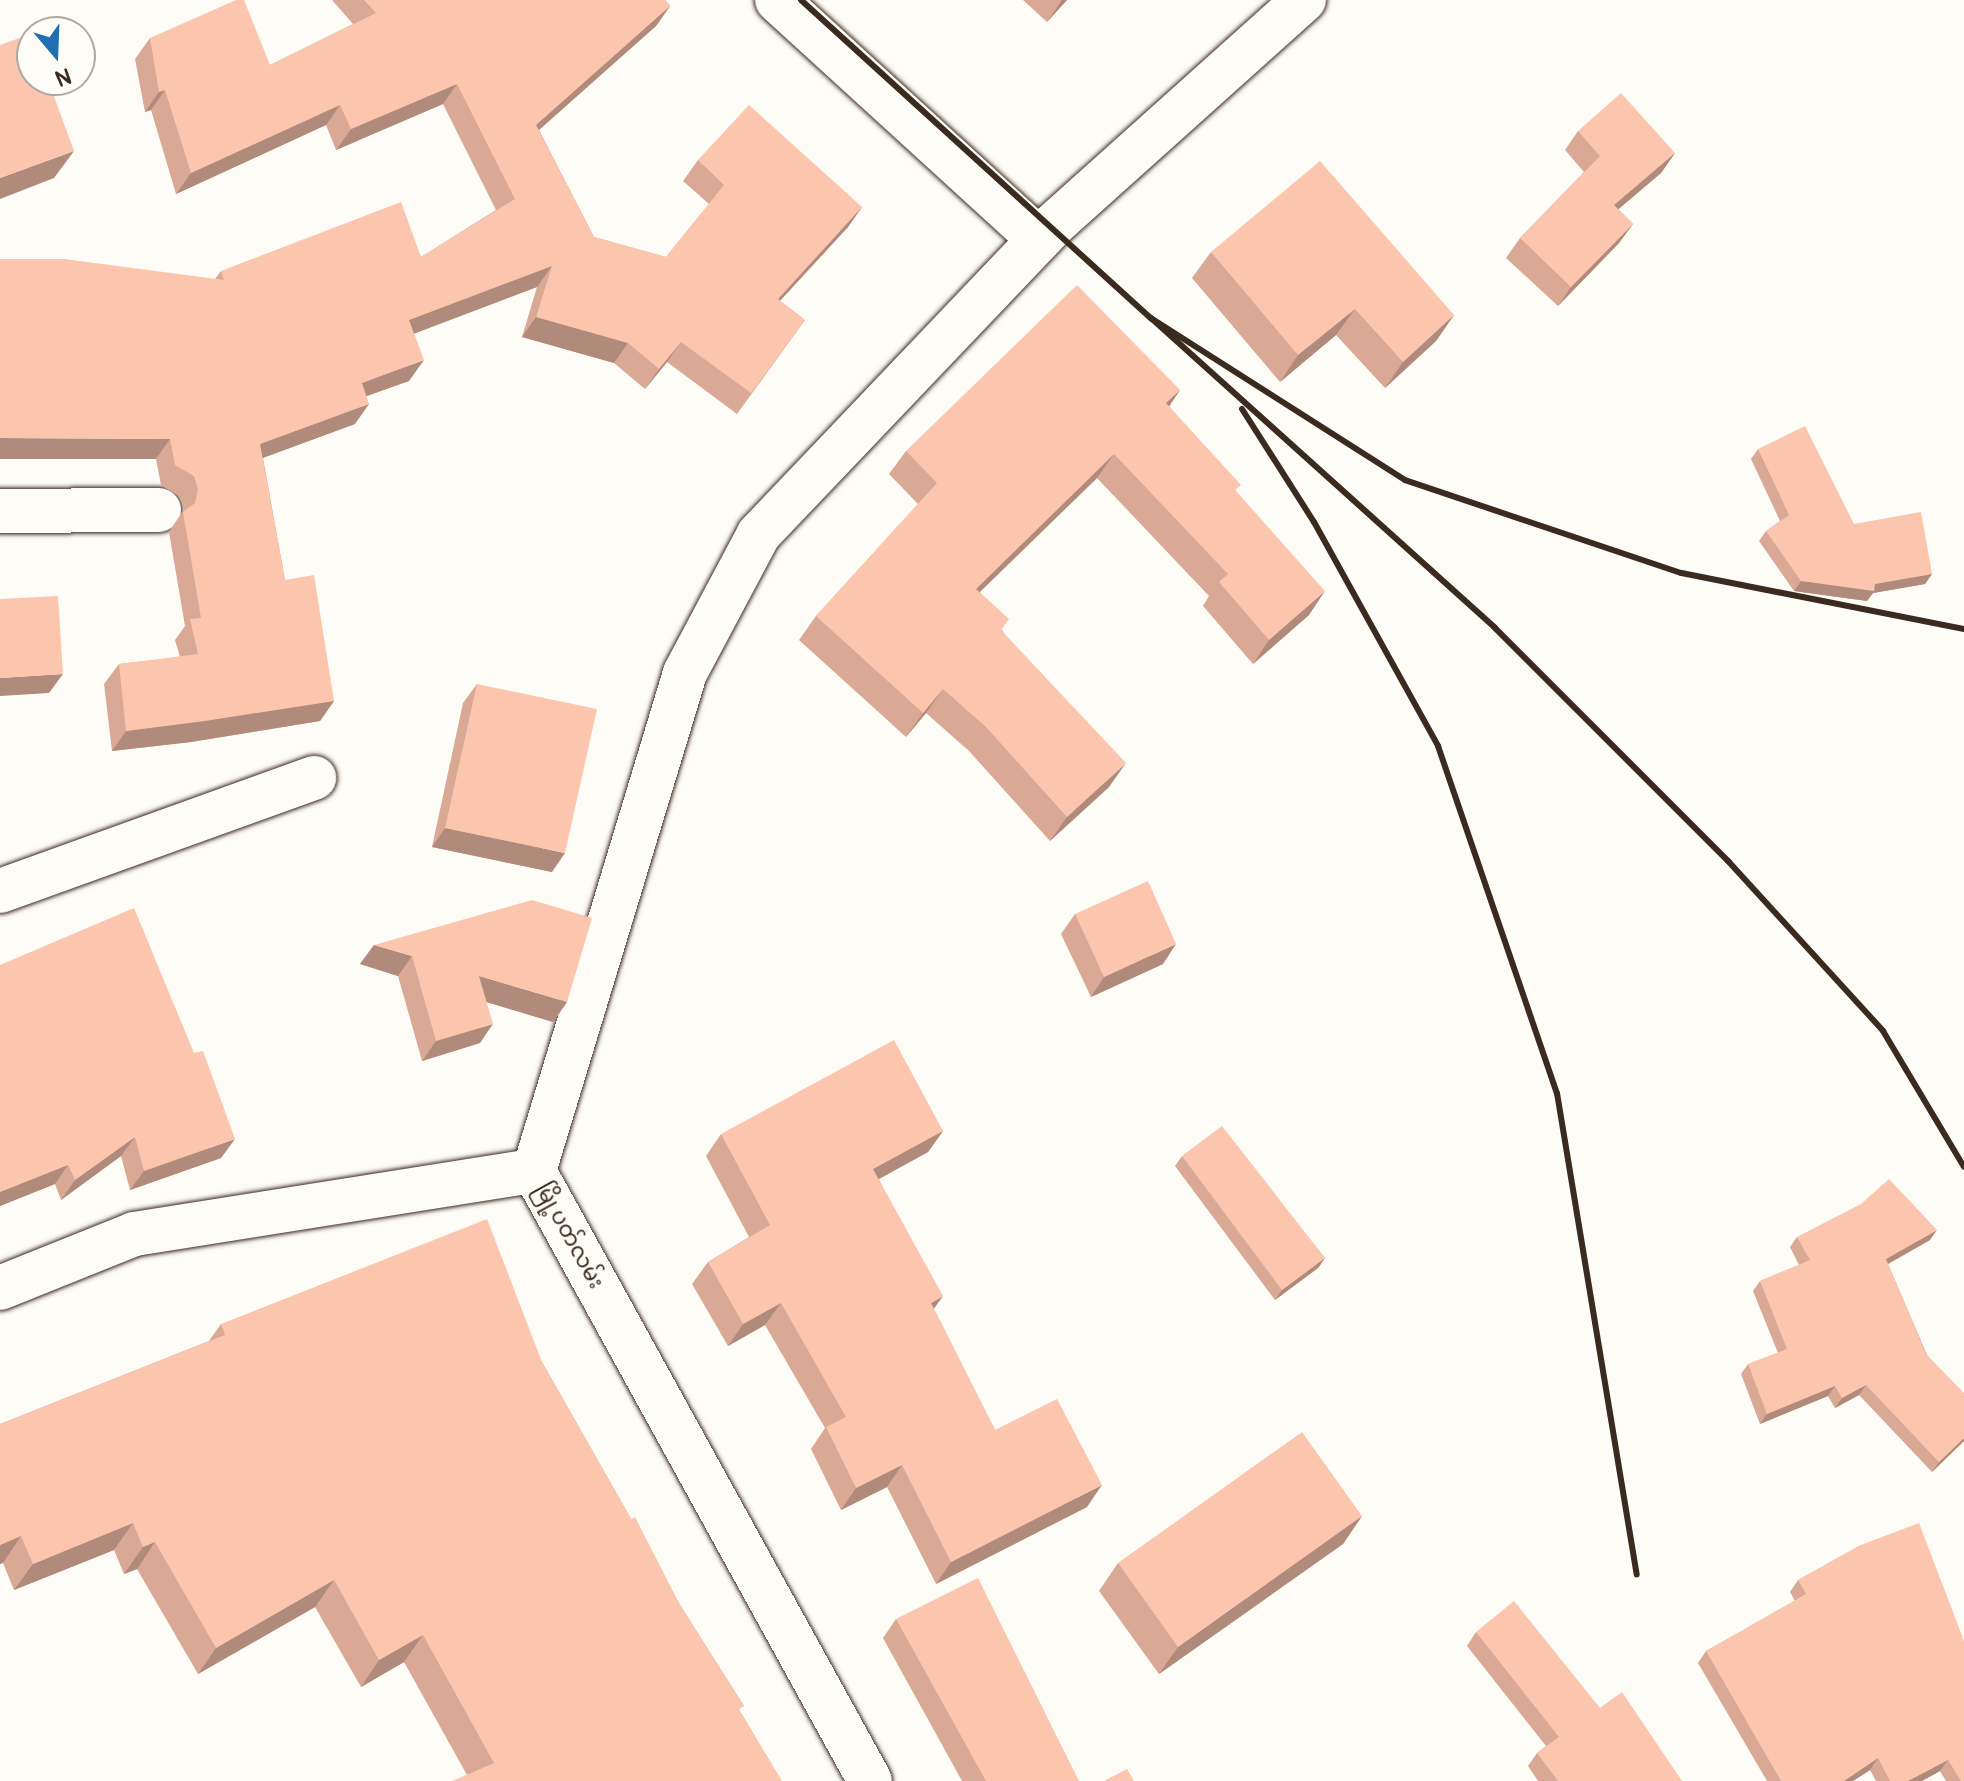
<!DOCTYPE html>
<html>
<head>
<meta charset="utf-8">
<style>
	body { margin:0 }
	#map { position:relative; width:1964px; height:1781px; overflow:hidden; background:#fdfcf7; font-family:Pangolin,"Noto Sans Myanmar",sans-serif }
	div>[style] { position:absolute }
	.roads { filter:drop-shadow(0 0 2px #3b2a1e) drop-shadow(0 0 2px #3b2a1e) }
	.minor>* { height:44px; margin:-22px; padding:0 22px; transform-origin:22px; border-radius:22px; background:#fdfcf7 }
	.rail>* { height:6px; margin:-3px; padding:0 3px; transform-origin:3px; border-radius:3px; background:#3b2a1e }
	.wall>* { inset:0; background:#d9a996 }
	.shaded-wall>* { inset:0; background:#b08a7a }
	.building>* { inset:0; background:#fcc5ae }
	span { translate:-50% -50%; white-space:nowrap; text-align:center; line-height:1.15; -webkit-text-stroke:8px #fdfcf7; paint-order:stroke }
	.street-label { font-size:22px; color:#3b2a1e }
	.north { position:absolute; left:16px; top:16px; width:80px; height:80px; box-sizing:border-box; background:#fdfcf7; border:2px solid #afa8a0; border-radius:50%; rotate:161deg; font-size:22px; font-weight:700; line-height:32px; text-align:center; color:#3b2a1e }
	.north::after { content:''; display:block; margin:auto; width:28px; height:36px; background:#1f6fb2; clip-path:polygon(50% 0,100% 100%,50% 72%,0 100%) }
</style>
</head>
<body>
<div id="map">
	<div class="roads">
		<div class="minor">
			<i style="left:777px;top:0;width:355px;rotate:42.4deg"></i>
			<i style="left:0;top:511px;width:159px;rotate:-0.4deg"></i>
			<i style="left:0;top:891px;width:334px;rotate:-19.8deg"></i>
			<i style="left:534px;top:1171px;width:520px;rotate:-73.13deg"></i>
			<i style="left:685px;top:673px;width:157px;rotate:-62deg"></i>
			<i style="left:759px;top:534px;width:424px;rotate:-46.4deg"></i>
			<i style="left:1051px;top:227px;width:340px;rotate:-41.9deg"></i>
			<i style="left:0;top:1288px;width:144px;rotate:-21.9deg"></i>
			<i style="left:134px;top:1234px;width:405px;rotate:-9deg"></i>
			<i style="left:534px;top:1171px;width:696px;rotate:61.15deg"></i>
		</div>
	</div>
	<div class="rail">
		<i style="left:801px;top:0;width:473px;rotate:42.3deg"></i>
		<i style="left:1242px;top:409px;width:134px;rotate:57.5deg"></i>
		<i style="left:1314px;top:522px;width:256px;rotate:61deg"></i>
		<i style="left:1438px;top:746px;width:367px;rotate:71.1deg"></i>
		<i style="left:1557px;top:1093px;width:488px;rotate:80.6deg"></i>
		<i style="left:1964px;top:629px;width:288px;rotate:-168.8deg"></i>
		<i style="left:1681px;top:573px;width:291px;rotate:-161.4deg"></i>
		<i style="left:1405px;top:480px;width:301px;rotate:-147.5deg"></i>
		<i style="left:1151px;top:318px;width:463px;rotate:42deg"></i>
		<i style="left:1495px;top:628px;width:330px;rotate:45deg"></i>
		<i style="left:1728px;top:861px;width:230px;rotate:47.6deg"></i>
		<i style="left:1883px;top:1031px;width:158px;rotate:59.2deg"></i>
	</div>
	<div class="wall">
		<i style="clip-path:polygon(332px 0,665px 0,670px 6px,656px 26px,539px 130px,594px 237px,666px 257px,709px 204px,683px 181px,698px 160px,862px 207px,848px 227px,780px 301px,805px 320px,737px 414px,667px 362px,645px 389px,614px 363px,522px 337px,537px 287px,414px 333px,409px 381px,367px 396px,355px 424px,263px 458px,285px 580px,334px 701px,320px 721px,191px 742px,112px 751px,104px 684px,119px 664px,180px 657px,175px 640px,185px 626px,169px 532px,184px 509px,180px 497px,161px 485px,156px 459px,215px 279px,221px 271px,421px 257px,496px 210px,443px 104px,336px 150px,326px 125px,176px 194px,151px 110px,145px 112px,135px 59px,150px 38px,270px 65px,353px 24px)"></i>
		<i style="clip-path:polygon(1023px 0,1067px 0,1047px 22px)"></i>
		<i style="clip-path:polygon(1578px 131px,1675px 153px,1661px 173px,1618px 209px,1633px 224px,1619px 243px,1558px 306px,1506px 258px,1520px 238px,1584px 172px,1565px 150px)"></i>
		<i style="clip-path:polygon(1211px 252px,1454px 315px,1436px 341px,1385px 388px,1336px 335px,1280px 382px,1192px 278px)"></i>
		<i style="clip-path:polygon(1180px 390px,1169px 406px,1236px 491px,1309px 615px,1253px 664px,1203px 606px,1209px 596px,1097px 478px,980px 592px,1002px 630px,1109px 787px,1050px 841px,969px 751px,926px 713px,906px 737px,799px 640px,816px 616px,918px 504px,889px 474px,906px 451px)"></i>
		<i style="clip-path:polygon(1758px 449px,1854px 524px,1932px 574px,1925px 584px,1873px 593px,1867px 601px,1794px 591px,1759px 541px,1766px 531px,1780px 521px,1751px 459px)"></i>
		<i style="clip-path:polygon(477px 684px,552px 872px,432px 847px,463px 703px)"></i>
		<i style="clip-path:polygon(1075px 914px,1163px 964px,1091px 997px,1061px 934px)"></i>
		<i style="clip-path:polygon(374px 945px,567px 1002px,553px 1022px,487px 1002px,480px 1043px,422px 1061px,398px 976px,360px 964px)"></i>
		<i style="clip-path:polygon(0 965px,221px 1158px,130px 1190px,121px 1156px,61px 1200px,55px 1184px,0 1206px)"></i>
		<i style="clip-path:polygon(943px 1131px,928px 1152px,879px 1179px,934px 1309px,995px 1430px,1087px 1507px,936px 1584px,887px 1487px,841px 1510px,811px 1449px,825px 1428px,765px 1325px,728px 1346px,692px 1284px,708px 1262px,749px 1237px,706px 1156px,721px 1134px)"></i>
		<i style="clip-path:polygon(1182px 1156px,1325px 1258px,1318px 1268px,1275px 1300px,1175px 1166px)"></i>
		<i style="clip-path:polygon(1797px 1237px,1930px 1240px,1888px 1264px,1964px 1441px,1932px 1472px,1859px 1395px,1835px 1408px,1828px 1396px,1760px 1424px,1741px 1374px,1748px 1364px,1778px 1353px,1753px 1291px,1760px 1281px,1799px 1265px,1790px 1247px)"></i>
		<i style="clip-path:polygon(221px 1324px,542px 1362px,680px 1605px,744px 1706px,467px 1775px,404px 1662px,361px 1687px,315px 1607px,198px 1674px,137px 1569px,124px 1574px,114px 1550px,14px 1590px,3px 1563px,0 1564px,0 1424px,209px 1341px)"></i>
		<i style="clip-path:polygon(1362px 1516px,1343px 1544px,1159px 1674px,1099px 1591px,1118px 1563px)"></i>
		<i style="clip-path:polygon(1861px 1545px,1964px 1781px,1946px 1781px,1940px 1771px,1922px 1781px,1876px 1781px,1870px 1770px,1853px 1781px,1767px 1781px,1698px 1663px,1706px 1651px,1795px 1601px,1790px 1592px,1798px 1580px)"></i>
		<i style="clip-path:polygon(896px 1619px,1079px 1781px,962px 1781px,883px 1638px)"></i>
		<i style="clip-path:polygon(1476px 1632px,1600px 1708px,1682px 1781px,1538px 1781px,1528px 1766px,1537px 1753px,1546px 1746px,1467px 1646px)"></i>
	</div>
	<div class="shaded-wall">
		<i style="clip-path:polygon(1062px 0,1067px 0,1047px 22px)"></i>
		<i style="clip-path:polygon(670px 6px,656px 26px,522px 145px,536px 125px)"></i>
		<i style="clip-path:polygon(457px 84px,443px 104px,336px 150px,351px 129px)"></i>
		<i style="clip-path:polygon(165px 90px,151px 110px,145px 112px,159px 92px)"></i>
		<i style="clip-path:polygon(340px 105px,326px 125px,176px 194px,191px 173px)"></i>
		<i style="clip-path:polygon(74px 151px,54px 178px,0 199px,0 178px)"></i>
		<i style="clip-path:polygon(1675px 153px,1661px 173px,1600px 225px,1614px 205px)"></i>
		<i style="clip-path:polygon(862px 207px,848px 227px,763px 319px,778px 299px)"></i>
		<i style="clip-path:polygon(1633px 224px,1619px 243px,1558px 306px,1571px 287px)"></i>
		<i style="clip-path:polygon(552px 266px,537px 287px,395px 341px,409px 320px)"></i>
		<i style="clip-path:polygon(1355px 309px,1336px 335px,1280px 382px,1298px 355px)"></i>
		<i style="clip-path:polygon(1454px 315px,1436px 341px,1385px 388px,1403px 362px)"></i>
		<i style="clip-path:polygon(536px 317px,628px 343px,614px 363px,522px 337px)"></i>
		<i style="clip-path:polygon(681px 342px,667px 362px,645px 389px,659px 369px)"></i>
		<i style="clip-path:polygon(424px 360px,409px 381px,347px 403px,362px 383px)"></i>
		<i style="clip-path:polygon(1180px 390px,1164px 414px,1166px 403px)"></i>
		<i style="clip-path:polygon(369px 404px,355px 424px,246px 464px,260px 444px)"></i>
		<i style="clip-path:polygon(0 438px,170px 439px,156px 459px,0 459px)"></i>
		<i style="clip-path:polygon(1114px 454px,1097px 478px,959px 612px,976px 589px)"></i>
		<i style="clip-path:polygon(1932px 574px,1925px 584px,1873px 593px,1867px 601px,1794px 591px,1801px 581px,1875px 584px)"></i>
		<i style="clip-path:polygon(1325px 591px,1309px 615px,1253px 664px,1269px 640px)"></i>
		<i style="clip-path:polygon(63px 674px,49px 693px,0 696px,0 678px)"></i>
		<i style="clip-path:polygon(943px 689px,926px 713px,906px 737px,923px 713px)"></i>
		<i style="clip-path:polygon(334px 701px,320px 721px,191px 742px,112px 751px,126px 731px)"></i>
		<i style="clip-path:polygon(1126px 763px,1109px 787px,1050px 841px,1067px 817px)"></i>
		<i style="clip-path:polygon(445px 828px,565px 853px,552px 872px,432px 847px)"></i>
		<i style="clip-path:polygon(1176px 944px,1163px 964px,1091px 997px,1104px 977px)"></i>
		<i style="clip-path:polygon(374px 945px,412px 956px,398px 976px,360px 964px)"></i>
		<i style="clip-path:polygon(479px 976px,567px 1002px,553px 1022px,466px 996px)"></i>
		<i style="clip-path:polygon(493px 1024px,480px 1043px,422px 1061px,436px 1041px)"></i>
		<i style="clip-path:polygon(943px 1131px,928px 1152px,857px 1191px,873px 1169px)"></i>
		<i style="clip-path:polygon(135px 1137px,121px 1156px,61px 1200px,75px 1180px)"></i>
		<i style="clip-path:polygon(235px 1139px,221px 1158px,130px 1190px,144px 1171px)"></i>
		<i style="clip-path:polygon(68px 1165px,55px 1184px,0 1206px,0 1192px)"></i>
		<i style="clip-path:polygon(1937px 1230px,1930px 1240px,1879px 1269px,1886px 1259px)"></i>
		<i style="clip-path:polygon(1325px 1258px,1318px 1268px,1275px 1300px,1282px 1290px)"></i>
		<i style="clip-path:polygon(943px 1296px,928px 1317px,931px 1303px)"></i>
		<i style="clip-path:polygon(781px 1303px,765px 1325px,728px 1346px,743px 1324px)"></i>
		<i style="clip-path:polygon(1866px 1385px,1859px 1395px,1835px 1408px,1842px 1398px)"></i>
		<i style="clip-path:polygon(1835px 1386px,1828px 1396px,1760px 1424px,1767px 1414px)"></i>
		<i style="clip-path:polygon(1964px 1438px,1964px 1441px,1932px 1472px,1939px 1462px)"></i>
		<i style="clip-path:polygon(902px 1465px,887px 1487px,841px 1510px,856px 1488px)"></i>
		<i style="clip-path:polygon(1102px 1485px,1087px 1507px,936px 1584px,951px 1562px)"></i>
		<i style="clip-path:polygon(1362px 1516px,1343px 1544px,1159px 1674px,1178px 1647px)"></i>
		<i style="clip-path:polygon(133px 1523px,114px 1550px,14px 1590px,33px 1564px)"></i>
		<i style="clip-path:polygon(21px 1536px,3px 1563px,0 1564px,0 1545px)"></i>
		<i style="clip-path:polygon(155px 1542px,137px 1569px,124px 1574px,143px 1547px)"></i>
		<i style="clip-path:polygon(334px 1580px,315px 1607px,198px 1674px,216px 1648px)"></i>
		<i style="clip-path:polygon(423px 1635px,404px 1662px,361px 1687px,379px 1660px)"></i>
		<i style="clip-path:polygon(1878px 1758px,1870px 1770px,1853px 1781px,1844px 1781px)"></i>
		<i style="clip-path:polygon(1948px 1760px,1940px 1771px,1922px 1781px,1908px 1781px)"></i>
	</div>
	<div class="building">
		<i style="clip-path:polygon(236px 0,244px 0,270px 65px,376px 13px,364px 0,665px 0,670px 6px,536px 125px,594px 237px,666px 257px,724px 185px,698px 160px,749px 105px,862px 207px,778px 299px,805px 320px,751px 393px,681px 342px,659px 369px,628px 343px,536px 317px,552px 266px,409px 320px,424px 360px,362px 383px,369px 404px,260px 444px,285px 580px,314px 575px,334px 701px,205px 721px,126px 731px,119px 664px,198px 654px,190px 619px,201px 618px,183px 512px,195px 503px,198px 489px,194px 476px,175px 465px,170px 439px,0 438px,0 259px,64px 259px,224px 280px,221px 271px,401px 202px,421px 257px,515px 199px,457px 84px,351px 129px,340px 105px,191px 173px,165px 90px,159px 92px,150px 38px)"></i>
		<i style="clip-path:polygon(31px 34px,32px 38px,32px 80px,48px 80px,74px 151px,0 178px,0 45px)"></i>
		<i style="clip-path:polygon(1621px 93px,1675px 153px,1614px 205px,1633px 224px,1571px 287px,1520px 238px,1600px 156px,1578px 131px)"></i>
		<i style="clip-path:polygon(1320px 161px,1454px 315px,1403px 362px,1355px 309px,1298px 355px,1211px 252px)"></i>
		<i style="clip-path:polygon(1077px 285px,1180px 390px,1166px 403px,1241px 485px,1235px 490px,1325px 591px,1269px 640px,1219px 582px,1228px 574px,1114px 454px,976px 589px,1009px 619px,1001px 630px,1126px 763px,1067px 817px,986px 727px,943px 689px,923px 713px,816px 616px,937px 483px,906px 451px)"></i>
		<i style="clip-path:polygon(1805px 426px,1854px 524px,1921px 512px,1932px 574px,1875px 584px,1874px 591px,1801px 581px,1766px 531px,1789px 515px,1758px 449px)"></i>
		<i style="clip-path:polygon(58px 596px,63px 674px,0 678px,0 599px)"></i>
		<i style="clip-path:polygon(477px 684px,597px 709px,565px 853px,445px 828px)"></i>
		<i style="clip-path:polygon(1148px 881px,1176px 944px,1104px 977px,1075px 914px)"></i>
		<i style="clip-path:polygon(532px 900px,592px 918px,567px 1002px,479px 976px,493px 1024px,436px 1041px,412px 956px,374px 945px)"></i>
		<i style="clip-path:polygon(134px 908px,194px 1053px,203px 1051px,235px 1139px,144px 1171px,135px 1137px,75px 1180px,68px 1165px,0 1192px,0 965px)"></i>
		<i style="clip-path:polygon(894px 1040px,943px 1131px,873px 1169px,943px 1296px,931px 1303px,995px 1430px,1057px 1399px,1102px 1485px,951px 1562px,902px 1465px,856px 1488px,826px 1427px,846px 1417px,781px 1303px,743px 1324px,708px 1262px,770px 1225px,721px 1134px)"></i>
		<i style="clip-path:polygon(1222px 1126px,1325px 1258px,1282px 1290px,1182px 1156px)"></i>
		<i style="clip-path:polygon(1889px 1179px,1937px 1230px,1886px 1259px,1926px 1354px,1964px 1393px,1964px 1438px,1939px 1462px,1866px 1385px,1842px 1398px,1835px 1386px,1767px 1414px,1748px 1364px,1787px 1349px,1760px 1281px,1810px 1260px,1797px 1237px,1861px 1204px)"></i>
		<i style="clip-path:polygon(487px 1219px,542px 1362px,631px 1519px,635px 1517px,680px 1605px,744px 1706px,739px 1709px,782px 1781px,452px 1781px,494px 1763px,423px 1635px,379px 1660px,334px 1580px,216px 1648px,155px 1542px,143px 1547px,133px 1523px,33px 1564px,21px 1536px,0 1545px,0 1424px,225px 1335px,221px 1324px)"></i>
		<i style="clip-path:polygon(1302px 1432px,1362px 1516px,1178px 1647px,1118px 1563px)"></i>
		<i style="clip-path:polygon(1919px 1523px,1964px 1641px,1964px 1781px,1961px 1781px,1948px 1760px,1908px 1781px,1890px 1781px,1878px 1758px,1844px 1781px,1781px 1781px,1706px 1651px,1806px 1594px,1798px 1580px,1861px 1545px)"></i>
		<i style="clip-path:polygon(978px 1578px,1079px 1781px,986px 1781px,896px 1619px)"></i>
		<i style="clip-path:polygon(1514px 1601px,1600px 1708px,1622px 1692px,1682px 1781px,1558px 1781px,1537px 1753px,1559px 1737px,1476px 1632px)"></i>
		<i style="clip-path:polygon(1127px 1769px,1134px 1781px,1104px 1781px)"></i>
	</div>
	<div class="street-label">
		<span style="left:569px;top:1236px;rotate:61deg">မြို့ပတ်လမ်း</span>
	</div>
	<div class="north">N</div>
</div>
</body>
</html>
